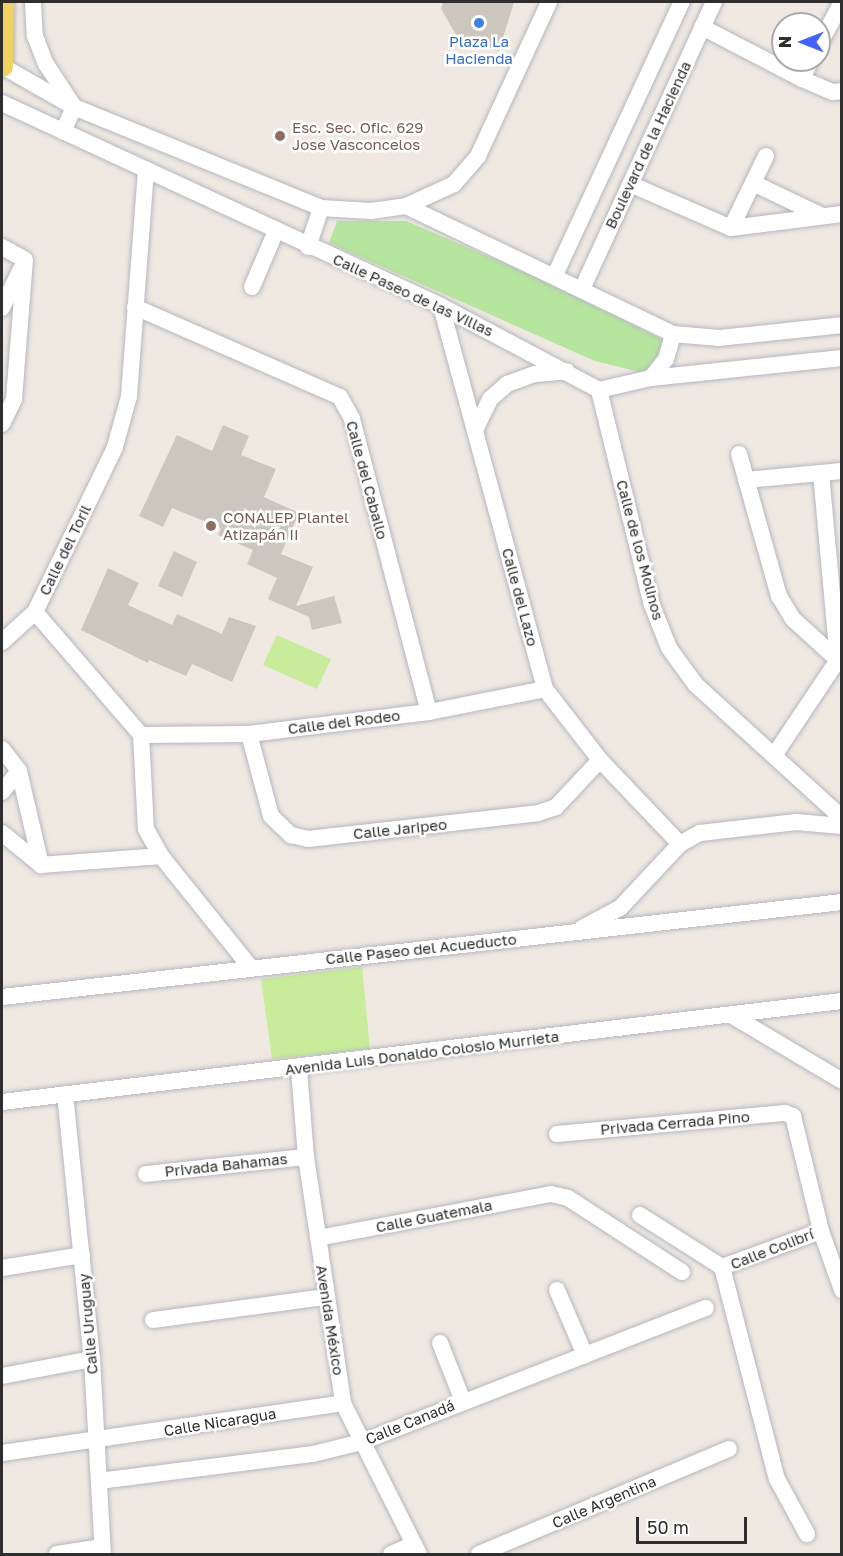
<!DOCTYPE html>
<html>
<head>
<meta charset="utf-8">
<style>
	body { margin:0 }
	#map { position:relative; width:843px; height:1556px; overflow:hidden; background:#efe9e1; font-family:"Golos Text",sans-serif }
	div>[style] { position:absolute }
	.green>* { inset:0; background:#b6e59e }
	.pitch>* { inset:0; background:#c9ec9a }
	.building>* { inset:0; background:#cbc7bf }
	.roads { filter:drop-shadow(0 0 2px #b4b7c1) drop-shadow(0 0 2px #b4b7c1) }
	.minor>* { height:16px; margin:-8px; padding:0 8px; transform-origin:8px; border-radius:8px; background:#fff }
	.major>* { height:21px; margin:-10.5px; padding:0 10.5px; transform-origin:10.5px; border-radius:10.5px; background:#f2d163 }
	.dots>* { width:16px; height:16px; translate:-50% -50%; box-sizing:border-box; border:3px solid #fff; border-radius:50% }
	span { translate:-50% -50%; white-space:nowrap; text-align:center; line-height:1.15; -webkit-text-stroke:5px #fff; paint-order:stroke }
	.shop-label { font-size:15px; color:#366cbe }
	.education-label { font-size:15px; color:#785e54 }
	.left { translate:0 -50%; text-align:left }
	.street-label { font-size:15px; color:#2e2e2e }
	.frame { position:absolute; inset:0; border:3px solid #2e2e2e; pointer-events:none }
	.north { position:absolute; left:771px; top:12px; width:60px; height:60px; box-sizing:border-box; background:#fff; border:2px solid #ababab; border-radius:50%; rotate:270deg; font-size:16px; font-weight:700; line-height:24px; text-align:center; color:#2e2e2e }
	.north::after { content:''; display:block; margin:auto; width:21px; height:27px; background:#4264fb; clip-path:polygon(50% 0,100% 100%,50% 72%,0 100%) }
	.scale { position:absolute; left:636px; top:1517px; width:111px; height:27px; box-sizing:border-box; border:3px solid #2e2e2e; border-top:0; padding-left:8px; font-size:18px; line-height:21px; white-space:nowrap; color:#2e2e2e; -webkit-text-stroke:4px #fff; paint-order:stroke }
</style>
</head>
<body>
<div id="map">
	<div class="green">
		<i style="clip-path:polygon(337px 221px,406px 221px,536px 277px,664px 340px,655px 366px,640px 372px,595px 361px,329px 243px)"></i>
	</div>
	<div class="pitch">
		<i style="clip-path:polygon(277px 635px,331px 659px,317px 689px,263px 665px)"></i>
		<i style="clip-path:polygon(362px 967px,370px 1049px,272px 1059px,261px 979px)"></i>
	</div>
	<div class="building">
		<i style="clip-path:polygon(443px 2px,514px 2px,499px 51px,458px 38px,441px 9px)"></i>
		<i style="clip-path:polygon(223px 425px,249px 436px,241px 455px,276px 469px,264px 497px,299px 513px,281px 554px,313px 567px,296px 606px,334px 596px,342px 623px,312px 630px,309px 617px,268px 599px,277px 578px,247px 564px,253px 550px,218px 535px,221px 528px,172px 508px,163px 527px,139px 516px,177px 435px,212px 451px)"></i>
		<i style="clip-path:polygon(174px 551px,197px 562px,182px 597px,158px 586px)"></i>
		<i style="clip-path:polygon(108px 568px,139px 583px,128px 605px,172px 625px,177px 614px,222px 634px,229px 617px,256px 626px,232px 682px,192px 664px,186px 676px,149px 660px,148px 663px,81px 630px)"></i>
	</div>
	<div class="roads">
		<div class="minor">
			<i style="left:33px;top:2px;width:34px;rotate:87deg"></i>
			<i style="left:35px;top:36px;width:30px;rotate:69deg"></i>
			<i style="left:46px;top:64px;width:51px;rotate:56.9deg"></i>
			<i style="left:74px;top:107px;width:27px;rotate:114deg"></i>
			<i style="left:702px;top:27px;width:113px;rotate:27.5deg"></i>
			<i style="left:802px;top:79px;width:34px;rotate:23deg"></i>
			<i style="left:833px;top:92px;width:9px;rotate:-6deg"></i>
			<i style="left:819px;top:45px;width:49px;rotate:-61.9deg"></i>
			<i style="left:2px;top:66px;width:83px;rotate:29.7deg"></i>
			<i style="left:74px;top:107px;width:267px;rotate:22.2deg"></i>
			<i style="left:321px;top:208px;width:50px;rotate:3.4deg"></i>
			<i style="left:371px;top:211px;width:35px;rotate:-8deg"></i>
			<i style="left:406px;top:206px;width:296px;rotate:25.6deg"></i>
			<i style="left:673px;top:334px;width:46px;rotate:5deg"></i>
			<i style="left:719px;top:338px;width:124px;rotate:-6deg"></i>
			<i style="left:802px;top:79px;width:21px;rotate:-65deg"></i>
			<i style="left:2px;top:103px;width:484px;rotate:24.8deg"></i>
			<i style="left:441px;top:306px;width:179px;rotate:28deg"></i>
			<i style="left:599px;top:390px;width:53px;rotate:-13deg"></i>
			<i style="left:651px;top:378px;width:192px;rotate:-6deg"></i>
			<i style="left:753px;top:183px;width:76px;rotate:25.6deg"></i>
			<i style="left:630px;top:184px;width:110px;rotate:23.5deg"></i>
			<i style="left:731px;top:228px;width:112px;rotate:-7.2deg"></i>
			<i style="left:406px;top:206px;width:53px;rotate:-24.6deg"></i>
			<i style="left:454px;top:184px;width:37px;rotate:-49deg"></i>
			<i style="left:478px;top:156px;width:170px;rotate:-65.2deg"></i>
			<i style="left:731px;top:228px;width:80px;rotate:-64.1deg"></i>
			<i style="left:2px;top:247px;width:26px;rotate:29deg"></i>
			<i style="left:308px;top:247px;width:41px;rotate:-71.6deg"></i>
			<i style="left:555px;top:275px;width:301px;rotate:-65.1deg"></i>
			<i style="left:252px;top:287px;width:61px;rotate:-66.8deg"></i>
			<i style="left:582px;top:289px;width:316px;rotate:-65.3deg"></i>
			<i style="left:441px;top:306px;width:397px;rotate:74.8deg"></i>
			<i style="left:545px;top:689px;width:90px;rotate:52.2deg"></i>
			<i style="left:600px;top:760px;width:116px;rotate:46.4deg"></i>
			<i style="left:135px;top:307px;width:224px;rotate:23.7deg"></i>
			<i style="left:340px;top:397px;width:25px;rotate:61deg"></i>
			<i style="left:352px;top:419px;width:303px;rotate:75.3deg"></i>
			<i style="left:2px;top:308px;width:43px;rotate:-64deg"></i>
			<i style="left:651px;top:378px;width:24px;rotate:-52deg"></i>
			<i style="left:666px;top:359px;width:26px;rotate:-74deg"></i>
			<i style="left:599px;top:390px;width:221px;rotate:76.2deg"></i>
			<i style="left:652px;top:605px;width:46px;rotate:68.4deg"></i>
			<i style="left:669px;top:648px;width:46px;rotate:53.9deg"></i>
			<i style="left:696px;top:685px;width:197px;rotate:42.3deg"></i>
			<i style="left:2px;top:424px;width:28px;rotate:-64deg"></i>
			<i style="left:14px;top:399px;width:139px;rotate:-85.5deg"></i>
			<i style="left:475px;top:430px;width:34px;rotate:-64deg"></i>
			<i style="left:490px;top:399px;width:23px;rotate:-41deg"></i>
			<i style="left:507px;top:384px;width:30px;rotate:-20deg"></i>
			<i style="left:535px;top:374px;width:32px;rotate:-5deg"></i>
			<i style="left:739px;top:454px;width:148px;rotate:74.3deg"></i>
			<i style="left:779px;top:596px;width:27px;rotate:59deg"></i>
			<i style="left:793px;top:619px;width:61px;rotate:42.3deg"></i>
			<i style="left:746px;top:480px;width:96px;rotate:-5.4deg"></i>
			<i style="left:35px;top:612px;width:162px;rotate:49.2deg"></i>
			<i style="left:141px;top:735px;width:94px;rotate:87deg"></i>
			<i style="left:146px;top:829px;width:31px;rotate:61deg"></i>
			<i style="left:161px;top:856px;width:144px;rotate:51.2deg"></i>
			<i style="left:2px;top:642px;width:45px;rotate:-42.3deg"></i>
			<i style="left:35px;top:612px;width:183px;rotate:-64.1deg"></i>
			<i style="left:115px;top:447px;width:53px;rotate:-74.6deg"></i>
			<i style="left:129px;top:396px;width:227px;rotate:-85.7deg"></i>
			<i style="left:249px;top:734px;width:85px;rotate:75deg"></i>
			<i style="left:271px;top:816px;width:28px;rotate:44deg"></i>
			<i style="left:291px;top:835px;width:17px;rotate:13deg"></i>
			<i style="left:308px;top:839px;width:231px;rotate:-6.4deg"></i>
			<i style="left:538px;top:813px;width:19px;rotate:-18deg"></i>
			<i style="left:556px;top:807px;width:64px;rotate:-46.9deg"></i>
			<i style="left:141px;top:735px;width:108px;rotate:-0.5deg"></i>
			<i style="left:249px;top:734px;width:181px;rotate:-7deg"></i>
			<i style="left:429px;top:712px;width:118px;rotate:-11.2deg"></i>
			<i style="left:2px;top:749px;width:28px;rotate:52deg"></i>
			<i style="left:19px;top:771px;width:97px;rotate:76.8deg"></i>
			<i style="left:775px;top:754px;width:113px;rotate:-56.2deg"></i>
			<i style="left:838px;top:660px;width:187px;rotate:-95.2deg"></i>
			<i style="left:2px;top:792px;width:27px;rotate:-51deg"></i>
			<i style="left:2px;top:833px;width:50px;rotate:39.4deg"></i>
			<i style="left:41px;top:865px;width:120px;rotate:-4.3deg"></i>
			<i style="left:582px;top:928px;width:43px;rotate:-27.8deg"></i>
			<i style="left:620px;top:908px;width:88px;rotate:-46.8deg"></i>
			<i style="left:680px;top:844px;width:23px;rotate:-29deg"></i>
			<i style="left:700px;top:833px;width:97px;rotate:-6.5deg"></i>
			<i style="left:796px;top:822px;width:46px;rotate:5deg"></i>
			<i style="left:2px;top:997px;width:845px;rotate:-6.45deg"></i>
			<i style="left:731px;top:1015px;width:129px;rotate:30.7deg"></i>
			<i style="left:299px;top:1069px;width:88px;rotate:85.5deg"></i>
			<i style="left:306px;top:1157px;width:249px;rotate:81.4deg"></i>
			<i style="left:343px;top:1403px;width:169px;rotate:63.3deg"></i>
			<i style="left:65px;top:1094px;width:266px;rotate:84.2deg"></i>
			<i style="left:92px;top:1359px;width:195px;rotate:86.8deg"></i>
			<i style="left:2px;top:1102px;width:846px;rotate:-6.86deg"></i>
			<i style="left:557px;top:1134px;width:229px;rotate:-5.3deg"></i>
			<i style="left:785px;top:1113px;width:9px;rotate:21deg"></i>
			<i style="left:793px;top:1116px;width:118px;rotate:76.3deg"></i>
			<i style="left:821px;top:1231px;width:63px;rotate:70.4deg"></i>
			<i style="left:146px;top:1174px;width:161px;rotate:-6.1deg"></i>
			<i style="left:640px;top:1215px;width:97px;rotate:32.4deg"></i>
			<i style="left:722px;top:1267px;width:219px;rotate:75.5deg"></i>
			<i style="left:777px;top:1479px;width:63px;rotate:61.4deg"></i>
			<i style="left:318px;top:1238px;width:237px;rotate:-10.7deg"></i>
			<i style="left:551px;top:1194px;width:17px;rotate:13deg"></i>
			<i style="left:568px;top:1198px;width:136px;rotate:33deg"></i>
			<i style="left:722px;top:1267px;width:105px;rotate:-20deg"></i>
			<i style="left:2px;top:1268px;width:81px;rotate:-9.2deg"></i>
			<i style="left:557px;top:1290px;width:71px;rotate:66.7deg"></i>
			<i style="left:153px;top:1320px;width:174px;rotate:-7.6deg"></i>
			<i style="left:440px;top:1343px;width:62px;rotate:68.4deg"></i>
			<i style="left:2px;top:1376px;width:92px;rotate:-10.7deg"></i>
			<i style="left:2px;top:1453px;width:345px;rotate:-8.3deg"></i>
			<i style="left:99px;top:1481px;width:216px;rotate:-7.2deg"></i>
			<i style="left:313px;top:1454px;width:50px;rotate:-13.8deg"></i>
			<i style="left:362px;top:1442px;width:369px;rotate:-21.3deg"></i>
			<i style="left:57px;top:1554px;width:46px;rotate:-8.8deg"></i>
			<i style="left:391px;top:1554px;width:25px;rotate:-23deg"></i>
			<i style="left:479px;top:1554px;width:271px;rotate:-22.8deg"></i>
		</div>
		<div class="major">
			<i style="left:2px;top:66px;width:64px;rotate:-89.1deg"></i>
		</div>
	</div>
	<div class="dots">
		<i style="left:479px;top:23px;background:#3f7fe0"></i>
		<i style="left:280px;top:136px;background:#8d6e63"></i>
		<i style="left:211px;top:526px;background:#8d6e63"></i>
	</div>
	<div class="shop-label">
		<span style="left:479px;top:50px">Plaza La<br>Hacienda</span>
	</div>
	<div class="education-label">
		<span class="left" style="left:292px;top:136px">Esc. Sec. Ofic. 629<br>Jose Vasconcelos</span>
		<span class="left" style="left:223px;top:526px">CONALEP Plantel<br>Atizapán II</span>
	</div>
	<div class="street-label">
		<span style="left:648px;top:145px;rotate:-65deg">Boulevard de la Hacienda</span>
		<span style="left:413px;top:295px;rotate:25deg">Calle Paseo de las Villas</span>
		<span style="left:367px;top:480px;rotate:75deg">Calle del Caballo</span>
		<span style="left:65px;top:550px;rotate:-64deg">Calle del Toril</span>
		<span style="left:640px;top:550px;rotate:75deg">Calle de los Molinos</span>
		<span style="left:520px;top:597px;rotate:75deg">Calle del Lazo</span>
		<span style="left:344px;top:722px;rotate:-7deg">Calle del Rodeo</span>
		<span style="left:400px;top:829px;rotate:-6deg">Calle Jaripeo</span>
		<span style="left:421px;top:949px;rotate:-6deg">Calle Paseo del Acueducto</span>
		<span style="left:422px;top:1053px;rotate:-7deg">Avenida Luis Donaldo Colosio Murrieta</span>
		<span style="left:675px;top:1123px;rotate:-5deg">Privada Cerrada Pino</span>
		<span style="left:226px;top:1165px;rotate:-6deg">Privada Bahamas</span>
		<span style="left:434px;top:1216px;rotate:-11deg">Calle Guatemala</span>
		<span style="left:772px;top:1249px;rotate:-21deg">Calle Colibrí</span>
		<span style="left:330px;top:1320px;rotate:81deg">Avenida México</span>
		<span style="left:88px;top:1324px;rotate:-95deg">Calle Uruguay</span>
		<span style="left:220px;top:1422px;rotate:-9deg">Calle Nicaragua</span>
		<span style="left:410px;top:1422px;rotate:-22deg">Calle Canadá</span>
		<span style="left:604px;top:1502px;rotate:-23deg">Calle Argentina</span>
	</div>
	<div class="frame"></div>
	<div class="north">N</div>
	<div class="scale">50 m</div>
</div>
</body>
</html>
